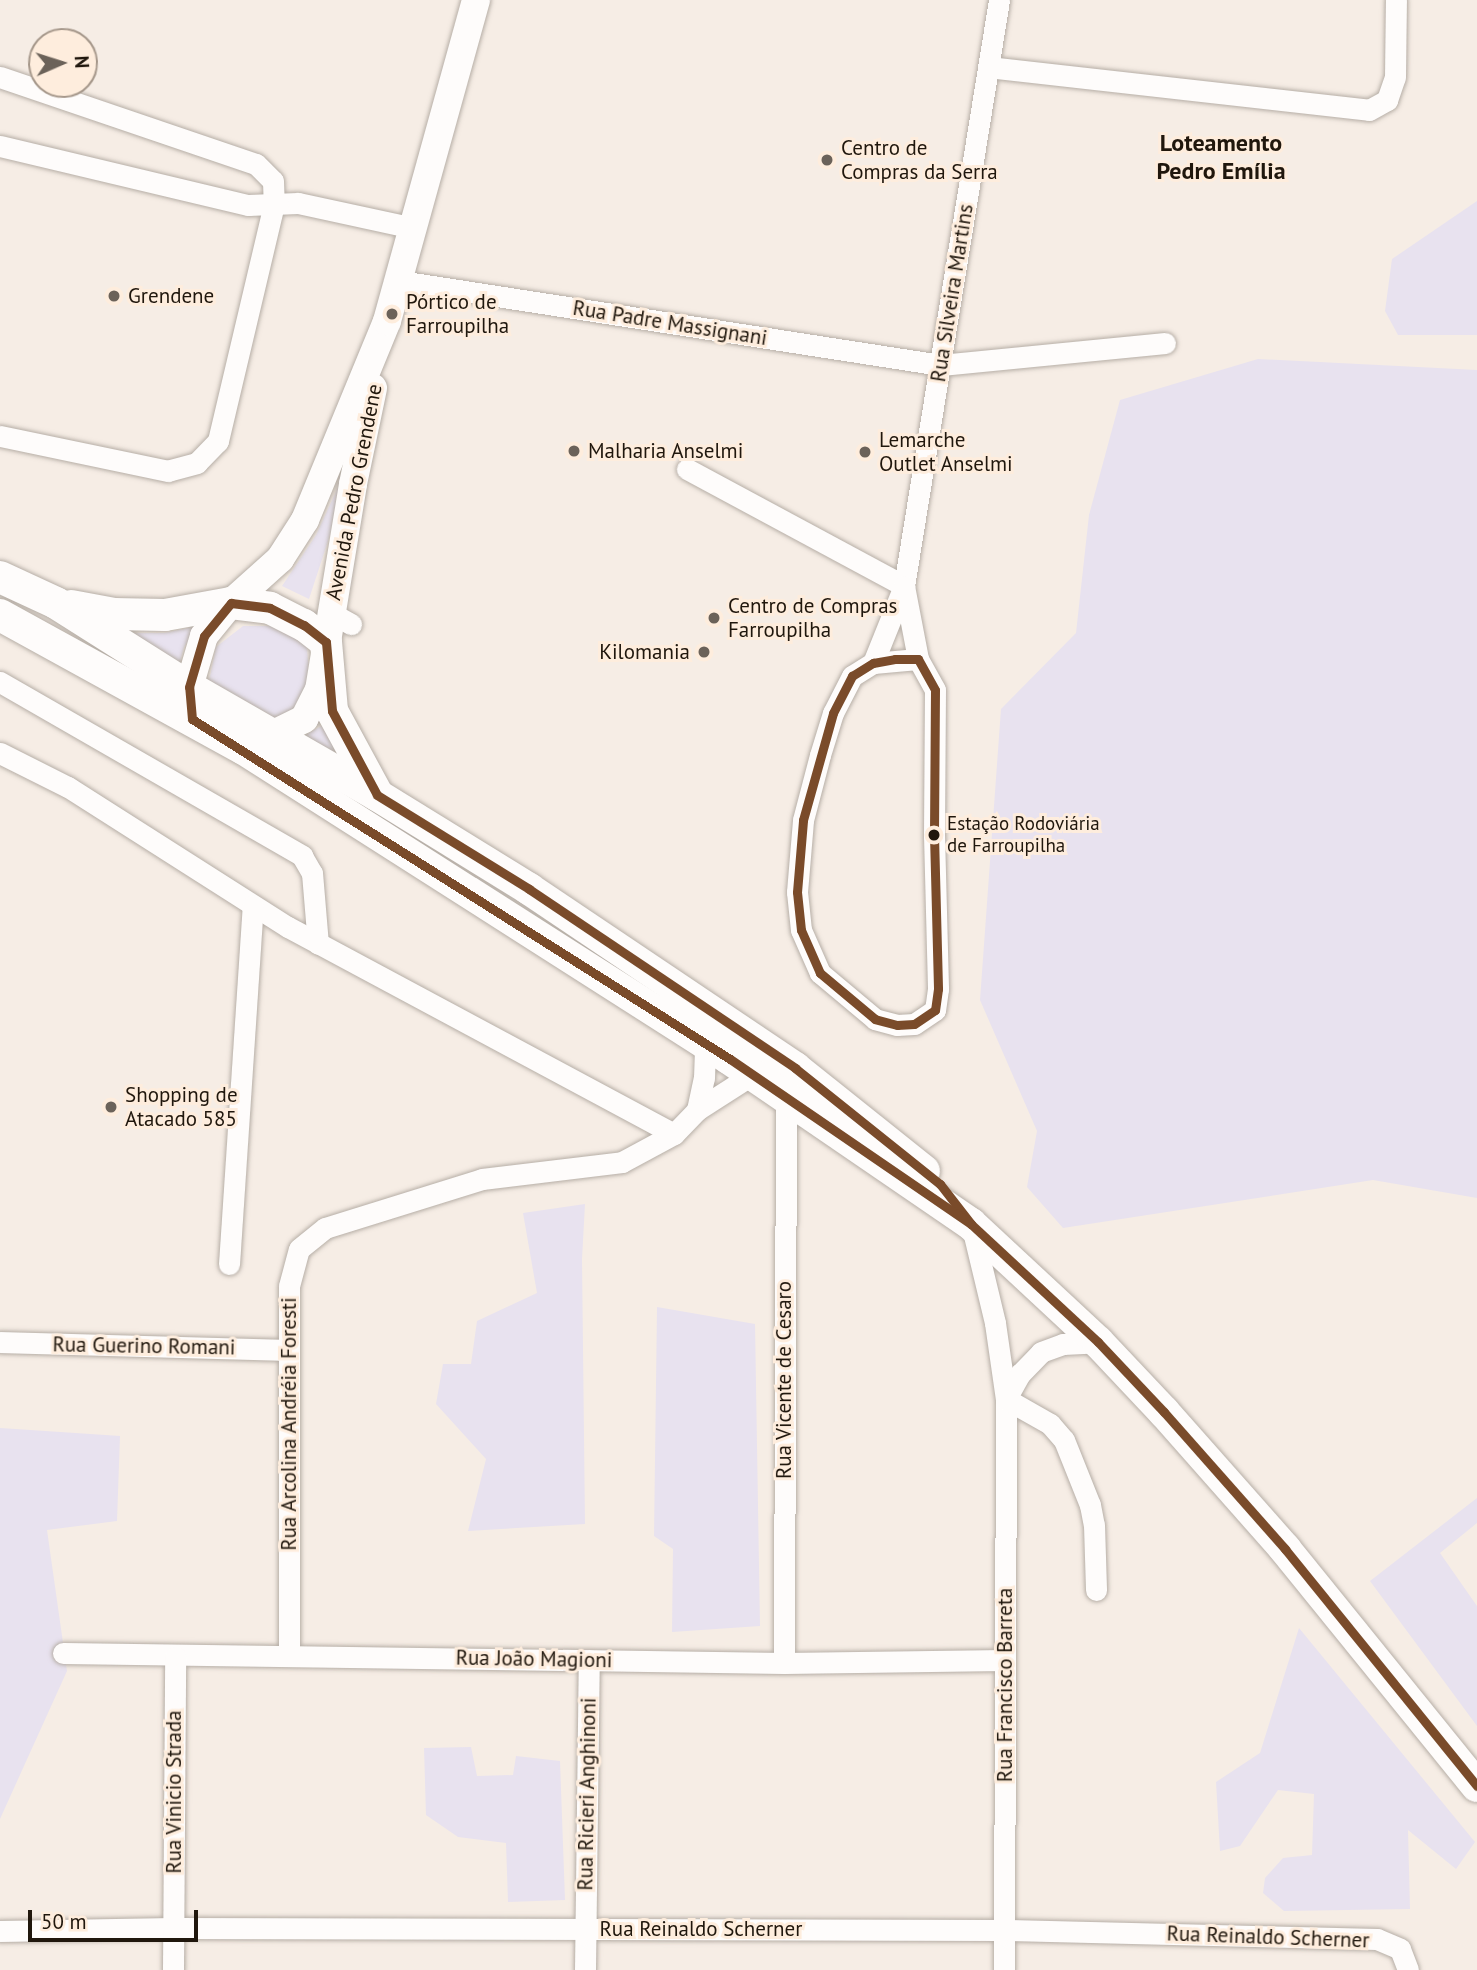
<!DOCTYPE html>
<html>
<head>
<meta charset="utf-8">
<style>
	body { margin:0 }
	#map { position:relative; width:1477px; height:1970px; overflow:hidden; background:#f6ede5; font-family:"PT Sans",sans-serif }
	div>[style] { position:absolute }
	.green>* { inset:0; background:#e8e2ef }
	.roads { filter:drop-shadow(0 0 2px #b6aea6) drop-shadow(0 0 2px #b6aea6) }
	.minor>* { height:21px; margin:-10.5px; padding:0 10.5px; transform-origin:10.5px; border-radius:10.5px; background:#fefcfb }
	.major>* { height:28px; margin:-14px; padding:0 14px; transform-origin:14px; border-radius:14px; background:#fefcfb }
	.highway>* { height:32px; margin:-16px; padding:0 16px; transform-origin:16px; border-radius:16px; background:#fefcfb }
	.bus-1>* { height:9px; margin:-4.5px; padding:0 4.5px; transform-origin:4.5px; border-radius:4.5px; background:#7a4b2a }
	.dots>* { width:19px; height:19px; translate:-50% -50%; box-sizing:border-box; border:4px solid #feeddd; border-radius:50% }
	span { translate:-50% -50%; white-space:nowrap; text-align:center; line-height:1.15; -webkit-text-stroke:6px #feeddd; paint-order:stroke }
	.bus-label { font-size:19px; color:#20170d }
	.left { translate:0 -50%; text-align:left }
	.poi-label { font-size:21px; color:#20170d }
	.right { translate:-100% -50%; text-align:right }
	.street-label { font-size:21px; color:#20170d }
	.quarter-label { font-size:24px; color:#20170d; font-weight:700 }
	.north { position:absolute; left:28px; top:28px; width:70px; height:70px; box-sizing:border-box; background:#feeddd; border:2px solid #a5978a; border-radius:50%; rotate:87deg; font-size:19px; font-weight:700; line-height:28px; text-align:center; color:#20170d }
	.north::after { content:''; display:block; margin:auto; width:24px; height:32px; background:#6b6259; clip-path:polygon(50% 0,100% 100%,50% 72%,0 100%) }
	.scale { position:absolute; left:28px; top:1910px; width:170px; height:32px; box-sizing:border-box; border:4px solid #20170d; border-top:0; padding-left:9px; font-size:21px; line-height:24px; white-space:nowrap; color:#20170d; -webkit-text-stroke:5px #feeddd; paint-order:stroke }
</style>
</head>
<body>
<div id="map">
	<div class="green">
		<i style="clip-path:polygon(1477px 201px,1477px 335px,1398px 335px,1385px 311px,1392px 259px)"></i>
		<i style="clip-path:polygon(1258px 359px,1477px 370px,1477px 1198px,1373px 1180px,1063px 1228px,1027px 1187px,1037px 1131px,980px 1000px,1001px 709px,1076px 633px,1089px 515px,1120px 400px)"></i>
		<i style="clip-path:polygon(344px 474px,329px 538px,309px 599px,282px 586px,316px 535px)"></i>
		<i style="clip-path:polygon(198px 626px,184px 647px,179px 665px,128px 633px,164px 633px)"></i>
		<i style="clip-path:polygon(243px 626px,282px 626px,307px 648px,310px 683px,297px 707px,275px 720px,209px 681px,216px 647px)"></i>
		<i style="clip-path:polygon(323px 725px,341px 759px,302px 737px)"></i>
		<i style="clip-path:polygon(585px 1204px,582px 1259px,585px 1524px,468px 1531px,486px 1459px,436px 1404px,443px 1364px,471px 1364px,477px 1321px,537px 1293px,523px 1213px)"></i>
		<i style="clip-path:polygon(657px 1307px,755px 1324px,760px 1626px,672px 1632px,673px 1549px,654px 1536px)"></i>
		<i style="clip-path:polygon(0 1428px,120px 1436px,117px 1521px,47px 1530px,67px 1671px,0 1819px)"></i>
		<i style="clip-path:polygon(1477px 1498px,1477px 1523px,1440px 1553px,1477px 1606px,1477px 1726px,1370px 1581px)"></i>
		<i style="clip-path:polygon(1299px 1628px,1475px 1842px,1456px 1869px,1408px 1830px,1410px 1909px,1284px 1911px,1263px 1893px,1265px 1878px,1283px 1858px,1312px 1855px,1314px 1794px,1278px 1790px,1240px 1846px,1220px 1851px,1216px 1782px,1260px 1753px)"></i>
		<i style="clip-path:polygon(471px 1747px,477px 1776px,513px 1775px,516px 1756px,560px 1761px,565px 1900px,508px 1902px,506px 1843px,458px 1837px,426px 1815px,424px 1748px)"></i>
	</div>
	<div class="roads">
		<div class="minor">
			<i style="left:988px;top:67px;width:383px;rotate:6.4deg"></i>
			<i style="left:1369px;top:110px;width:21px;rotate:-29deg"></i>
			<i style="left:1387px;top:100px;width:24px;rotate:-71deg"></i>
			<i style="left:1395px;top:77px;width:77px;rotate:-89.3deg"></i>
			<i style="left:0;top:77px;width:270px;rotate:18.8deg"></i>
			<i style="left:256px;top:164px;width:24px;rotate:45deg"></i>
			<i style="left:273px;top:181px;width:23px;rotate:88deg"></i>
			<i style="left:274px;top:204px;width:244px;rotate:103.3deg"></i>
			<i style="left:218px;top:441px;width:30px;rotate:134deg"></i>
			<i style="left:197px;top:463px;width:30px;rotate:165deg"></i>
			<i style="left:168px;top:471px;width:172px;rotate:-168.2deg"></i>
			<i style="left:0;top:146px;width:255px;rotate:13.4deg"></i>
			<i style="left:248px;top:205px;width:50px;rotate:-2.3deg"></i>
			<i style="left:298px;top:203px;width:119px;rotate:12.2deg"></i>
			<i style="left:400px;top:281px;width:547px;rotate:8.83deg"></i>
			<i style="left:941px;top:365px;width:225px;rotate:-5.6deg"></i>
			<i style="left:687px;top:469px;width:247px;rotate:28.3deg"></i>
			<i style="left:904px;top:586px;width:594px;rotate:-80.79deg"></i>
			<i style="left:331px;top:613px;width:23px;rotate:29deg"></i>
			<i style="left:873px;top:663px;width:83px;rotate:-68.1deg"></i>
			<i style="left:904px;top:586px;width:74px;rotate:79.1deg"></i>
			<i style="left:918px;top:659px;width:35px;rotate:61deg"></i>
			<i style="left:935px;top:690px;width:145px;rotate:90.4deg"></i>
			<i style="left:934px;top:835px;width:154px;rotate:88.5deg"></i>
			<i style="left:938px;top:989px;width:21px;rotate:98deg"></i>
			<i style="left:935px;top:1010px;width:25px;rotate:146deg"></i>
			<i style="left:914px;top:1024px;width:17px;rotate:177deg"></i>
			<i style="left:897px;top:1025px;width:23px;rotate:-165deg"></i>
			<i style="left:875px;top:1019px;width:72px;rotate:-140.1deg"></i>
			<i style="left:820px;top:973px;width:47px;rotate:-113.8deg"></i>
			<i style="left:801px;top:930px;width:38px;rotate:-96deg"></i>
			<i style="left:797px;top:892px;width:72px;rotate:-85.2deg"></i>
			<i style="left:803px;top:820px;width:67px;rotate:-75.3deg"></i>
			<i style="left:820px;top:755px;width:44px;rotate:-72.8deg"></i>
			<i style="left:833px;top:713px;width:42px;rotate:-62.8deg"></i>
			<i style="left:852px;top:676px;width:25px;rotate:-32deg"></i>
			<i style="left:873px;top:663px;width:45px;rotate:-5.1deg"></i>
			<i style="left:0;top:682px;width:349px;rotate:29.9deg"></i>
			<i style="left:302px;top:856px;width:20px;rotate:60deg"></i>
			<i style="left:312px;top:873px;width:71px;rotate:85.2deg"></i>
			<i style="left:0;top:753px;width:76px;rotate:26.6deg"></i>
			<i style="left:68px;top:787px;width:261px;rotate:32.5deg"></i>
			<i style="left:288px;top:927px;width:438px;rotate:28.2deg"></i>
			<i style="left:697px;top:1110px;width:33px;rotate:-78deg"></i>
			<i style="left:704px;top:1078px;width:36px;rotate:-88deg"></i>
			<i style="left:972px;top:1227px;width:99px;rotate:76.5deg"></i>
			<i style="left:995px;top:1323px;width:77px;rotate:81.8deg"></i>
			<i style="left:1006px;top:1399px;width:571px;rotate:90.2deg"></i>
			<i style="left:229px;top:1264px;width:359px;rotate:-86.2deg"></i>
			<i style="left:0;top:1342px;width:288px;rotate:1.6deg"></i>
			<i style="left:1006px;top:1399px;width:51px;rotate:29.6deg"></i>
			<i style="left:1050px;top:1424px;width:21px;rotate:49deg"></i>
			<i style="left:1064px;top:1440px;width:70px;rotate:68.2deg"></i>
			<i style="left:1090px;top:1505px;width:20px;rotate:79deg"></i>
			<i style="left:1094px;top:1525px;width:65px;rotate:88.2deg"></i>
			<i style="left:1006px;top:1399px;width:29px;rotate:-61deg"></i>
			<i style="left:1020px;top:1374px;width:30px;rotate:-46deg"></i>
			<i style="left:1041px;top:1352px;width:23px;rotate:-20deg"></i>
			<i style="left:1063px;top:1344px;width:35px;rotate:-3deg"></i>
			<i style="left:63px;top:1653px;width:721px;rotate:0.79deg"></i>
			<i style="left:784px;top:1663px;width:221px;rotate:-0.8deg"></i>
			<i style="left:289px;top:1654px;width:368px;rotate:-90deg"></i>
			<i style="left:289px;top:1286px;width:38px;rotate:-75deg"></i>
			<i style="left:299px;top:1249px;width:33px;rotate:-39deg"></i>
			<i style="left:325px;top:1228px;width:164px;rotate:-17.3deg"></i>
			<i style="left:482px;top:1179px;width:141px;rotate:-6.9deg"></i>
			<i style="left:622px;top:1162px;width:59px;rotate:-28.3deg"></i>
			<i style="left:674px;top:1134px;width:33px;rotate:-46deg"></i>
			<i style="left:697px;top:1110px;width:67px;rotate:-32.7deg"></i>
			<i style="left:784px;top:1663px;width:566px;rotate:-89.8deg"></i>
			<i style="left:0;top:1931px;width:173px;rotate:-1deg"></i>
			<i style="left:173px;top:1928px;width:831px;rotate:0.14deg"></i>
			<i style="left:1004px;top:1930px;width:373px;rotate:1.4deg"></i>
			<i style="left:1377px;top:1939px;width:25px;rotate:23deg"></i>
			<i style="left:1400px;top:1949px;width:22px;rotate:69deg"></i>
			<i style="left:173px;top:1970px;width:313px;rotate:-89.6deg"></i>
			<i style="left:585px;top:1970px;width:310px;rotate:-89.3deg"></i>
		</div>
		<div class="major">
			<i style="left:191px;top:708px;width:21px;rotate:-95deg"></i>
			<i style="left:189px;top:687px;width:53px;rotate:-73.6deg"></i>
			<i style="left:204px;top:636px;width:43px;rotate:-50.7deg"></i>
			<i style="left:231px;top:603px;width:66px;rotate:-41.9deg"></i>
			<i style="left:280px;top:559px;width:46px;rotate:-57.3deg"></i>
			<i style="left:305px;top:520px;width:215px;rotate:-67.6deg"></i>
			<i style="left:387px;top:321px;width:333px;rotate:-74.5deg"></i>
			<i style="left:255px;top:743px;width:55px;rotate:-26.1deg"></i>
			<i style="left:304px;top:719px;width:33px;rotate:-63deg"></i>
			<i style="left:319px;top:690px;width:209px;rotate:-80.6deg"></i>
			<i style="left:353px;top:484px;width:98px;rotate:-78.2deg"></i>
		</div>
		<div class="highway">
			<i style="left:0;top:577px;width:62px;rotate:24.9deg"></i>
			<i style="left:56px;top:603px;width:157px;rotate:32.3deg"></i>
			<i style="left:189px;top:687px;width:217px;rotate:29.9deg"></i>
			<i style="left:377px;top:795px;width:179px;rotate:31.7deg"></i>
			<i style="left:529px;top:889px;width:321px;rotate:33.9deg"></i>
			<i style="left:795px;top:1068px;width:165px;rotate:38.6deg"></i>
			<i style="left:71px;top:606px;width:44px;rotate:10.5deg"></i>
			<i style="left:114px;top:614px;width:51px;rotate:1.1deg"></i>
			<i style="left:165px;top:615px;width:67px;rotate:-10.3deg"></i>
			<i style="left:231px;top:603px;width:39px;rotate:7deg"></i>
			<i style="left:270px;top:608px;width:38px;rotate:27deg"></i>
			<i style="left:304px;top:625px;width:28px;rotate:38deg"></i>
			<i style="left:326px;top:642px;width:69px;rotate:85deg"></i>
			<i style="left:332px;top:711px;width:94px;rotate:61.5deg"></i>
			<i style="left:0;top:615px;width:278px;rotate:28.8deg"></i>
			<i style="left:244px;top:749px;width:576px;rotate:32.53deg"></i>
			<i style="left:730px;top:1059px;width:292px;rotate:34.4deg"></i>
			<i style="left:971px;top:1224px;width:173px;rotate:42.9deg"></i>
			<i style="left:1098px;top:1342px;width:96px;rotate:46.7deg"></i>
			<i style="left:1164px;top:1412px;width:183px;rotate:48.5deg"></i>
			<i style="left:1285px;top:1549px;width:305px;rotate:51deg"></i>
		</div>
	</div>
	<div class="bus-1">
		<i style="left:231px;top:603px;width:39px;rotate:7deg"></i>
		<i style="left:270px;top:608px;width:38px;rotate:27deg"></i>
		<i style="left:304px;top:625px;width:28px;rotate:38deg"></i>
		<i style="left:326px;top:642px;width:69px;rotate:85deg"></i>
		<i style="left:332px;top:711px;width:95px;rotate:61.8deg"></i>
		<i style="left:377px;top:795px;width:179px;rotate:31.7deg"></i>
		<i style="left:529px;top:889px;width:321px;rotate:33.9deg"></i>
		<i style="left:795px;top:1068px;width:186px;rotate:38.7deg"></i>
		<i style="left:940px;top:1184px;width:51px;rotate:52.2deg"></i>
		<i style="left:971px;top:1224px;width:292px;rotate:-145.6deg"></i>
		<i style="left:730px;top:1059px;width:636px;rotate:-147.71deg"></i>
		<i style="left:192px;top:719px;width:32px;rotate:-95deg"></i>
		<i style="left:189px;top:687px;width:53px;rotate:-73.6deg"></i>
		<i style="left:204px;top:636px;width:43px;rotate:-50.7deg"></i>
		<i style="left:895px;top:659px;width:23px"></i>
		<i style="left:918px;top:659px;width:35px;rotate:61deg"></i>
		<i style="left:935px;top:690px;width:145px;rotate:90.4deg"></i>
		<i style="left:934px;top:835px;width:154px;rotate:88.5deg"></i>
		<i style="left:938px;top:989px;width:21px;rotate:98deg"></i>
		<i style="left:935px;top:1010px;width:25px;rotate:146deg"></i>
		<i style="left:914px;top:1024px;width:17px;rotate:177deg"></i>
		<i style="left:897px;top:1025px;width:23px;rotate:-165deg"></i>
		<i style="left:875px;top:1019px;width:72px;rotate:-140.1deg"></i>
		<i style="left:820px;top:973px;width:47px;rotate:-113.8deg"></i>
		<i style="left:801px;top:930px;width:38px;rotate:-96deg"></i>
		<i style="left:797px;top:892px;width:72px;rotate:-85.2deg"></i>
		<i style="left:803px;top:820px;width:111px;rotate:-74.3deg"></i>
		<i style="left:833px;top:713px;width:42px;rotate:-62.8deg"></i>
		<i style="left:852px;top:676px;width:25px;rotate:-32deg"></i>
		<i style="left:873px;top:663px;width:22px;rotate:-10deg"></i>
		<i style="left:971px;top:1224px;width:173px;rotate:42.9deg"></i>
		<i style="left:1098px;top:1342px;width:96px;rotate:46.7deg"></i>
		<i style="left:1164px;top:1412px;width:183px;rotate:48.5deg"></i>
		<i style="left:1285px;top:1549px;width:305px;rotate:51deg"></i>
	</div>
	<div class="dots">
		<i style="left:827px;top:160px;background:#6b6259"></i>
		<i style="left:114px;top:296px;background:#6b6259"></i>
		<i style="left:392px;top:314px;background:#6b6259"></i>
		<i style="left:574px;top:451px;background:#6b6259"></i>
		<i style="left:865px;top:452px;background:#6b6259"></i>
		<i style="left:714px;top:618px;background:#6b6259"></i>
		<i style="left:704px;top:652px;background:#6b6259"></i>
		<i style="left:934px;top:835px;background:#20170d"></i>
		<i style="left:111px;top:1107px;background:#6b6259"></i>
	</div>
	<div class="bus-label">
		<span class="left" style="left:947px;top:835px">Estação Rodoviária<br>de Farroupilha</span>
	</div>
	<div class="poi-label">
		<span class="left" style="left:841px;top:160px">Centro de<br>Compras da Serra</span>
		<span class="left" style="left:128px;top:296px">Grendene</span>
		<span class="left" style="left:406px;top:314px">Pórtico de<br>Farroupilha</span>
		<span class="left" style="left:879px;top:452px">Lemarche<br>Outlet Anselmi</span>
		<span class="left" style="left:588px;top:451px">Malharia Anselmi</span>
		<span class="left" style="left:728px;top:618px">Centro de Compras<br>Farroupilha</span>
		<span class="right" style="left:690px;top:652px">Kilomania</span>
		<span class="left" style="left:125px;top:1107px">Shopping de<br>Atacado 585</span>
	</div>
	<div class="street-label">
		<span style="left:952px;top:293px;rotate:-81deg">Rua Silveira Martins</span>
		<span style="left:670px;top:323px;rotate:9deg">Rua Padre Massignani</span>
		<span style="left:354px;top:492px;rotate:-79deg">Avenida Pedro Grendene</span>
		<span style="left:144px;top:1346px;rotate:1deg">Rua Guerino Romani</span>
		<span style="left:784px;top:1380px;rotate:-90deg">Rua Vicente de Cesaro</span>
		<span style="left:289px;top:1424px;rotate:-90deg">Rua Arcolina Andréia Foresti</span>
		<span style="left:534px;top:1659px;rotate:1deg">Rua João Magioni</span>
		<span style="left:1005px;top:1685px;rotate:-90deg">Rua Francisco Barreta</span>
		<span style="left:174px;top:1792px;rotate:-90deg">Rua Vinicio Strada</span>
		<span style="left:587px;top:1794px;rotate:-89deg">Rua Ricieri Anghinoni</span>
		<span style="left:701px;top:1929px">Rua Reinaldo Scherner</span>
		<span style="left:1268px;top:1937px;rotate:2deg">Rua Reinaldo Scherner</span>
	</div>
	<div class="quarter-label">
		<span style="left:1221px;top:157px">Loteamento<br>Pedro Emília</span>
	</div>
	<div class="north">N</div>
	<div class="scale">50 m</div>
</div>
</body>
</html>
